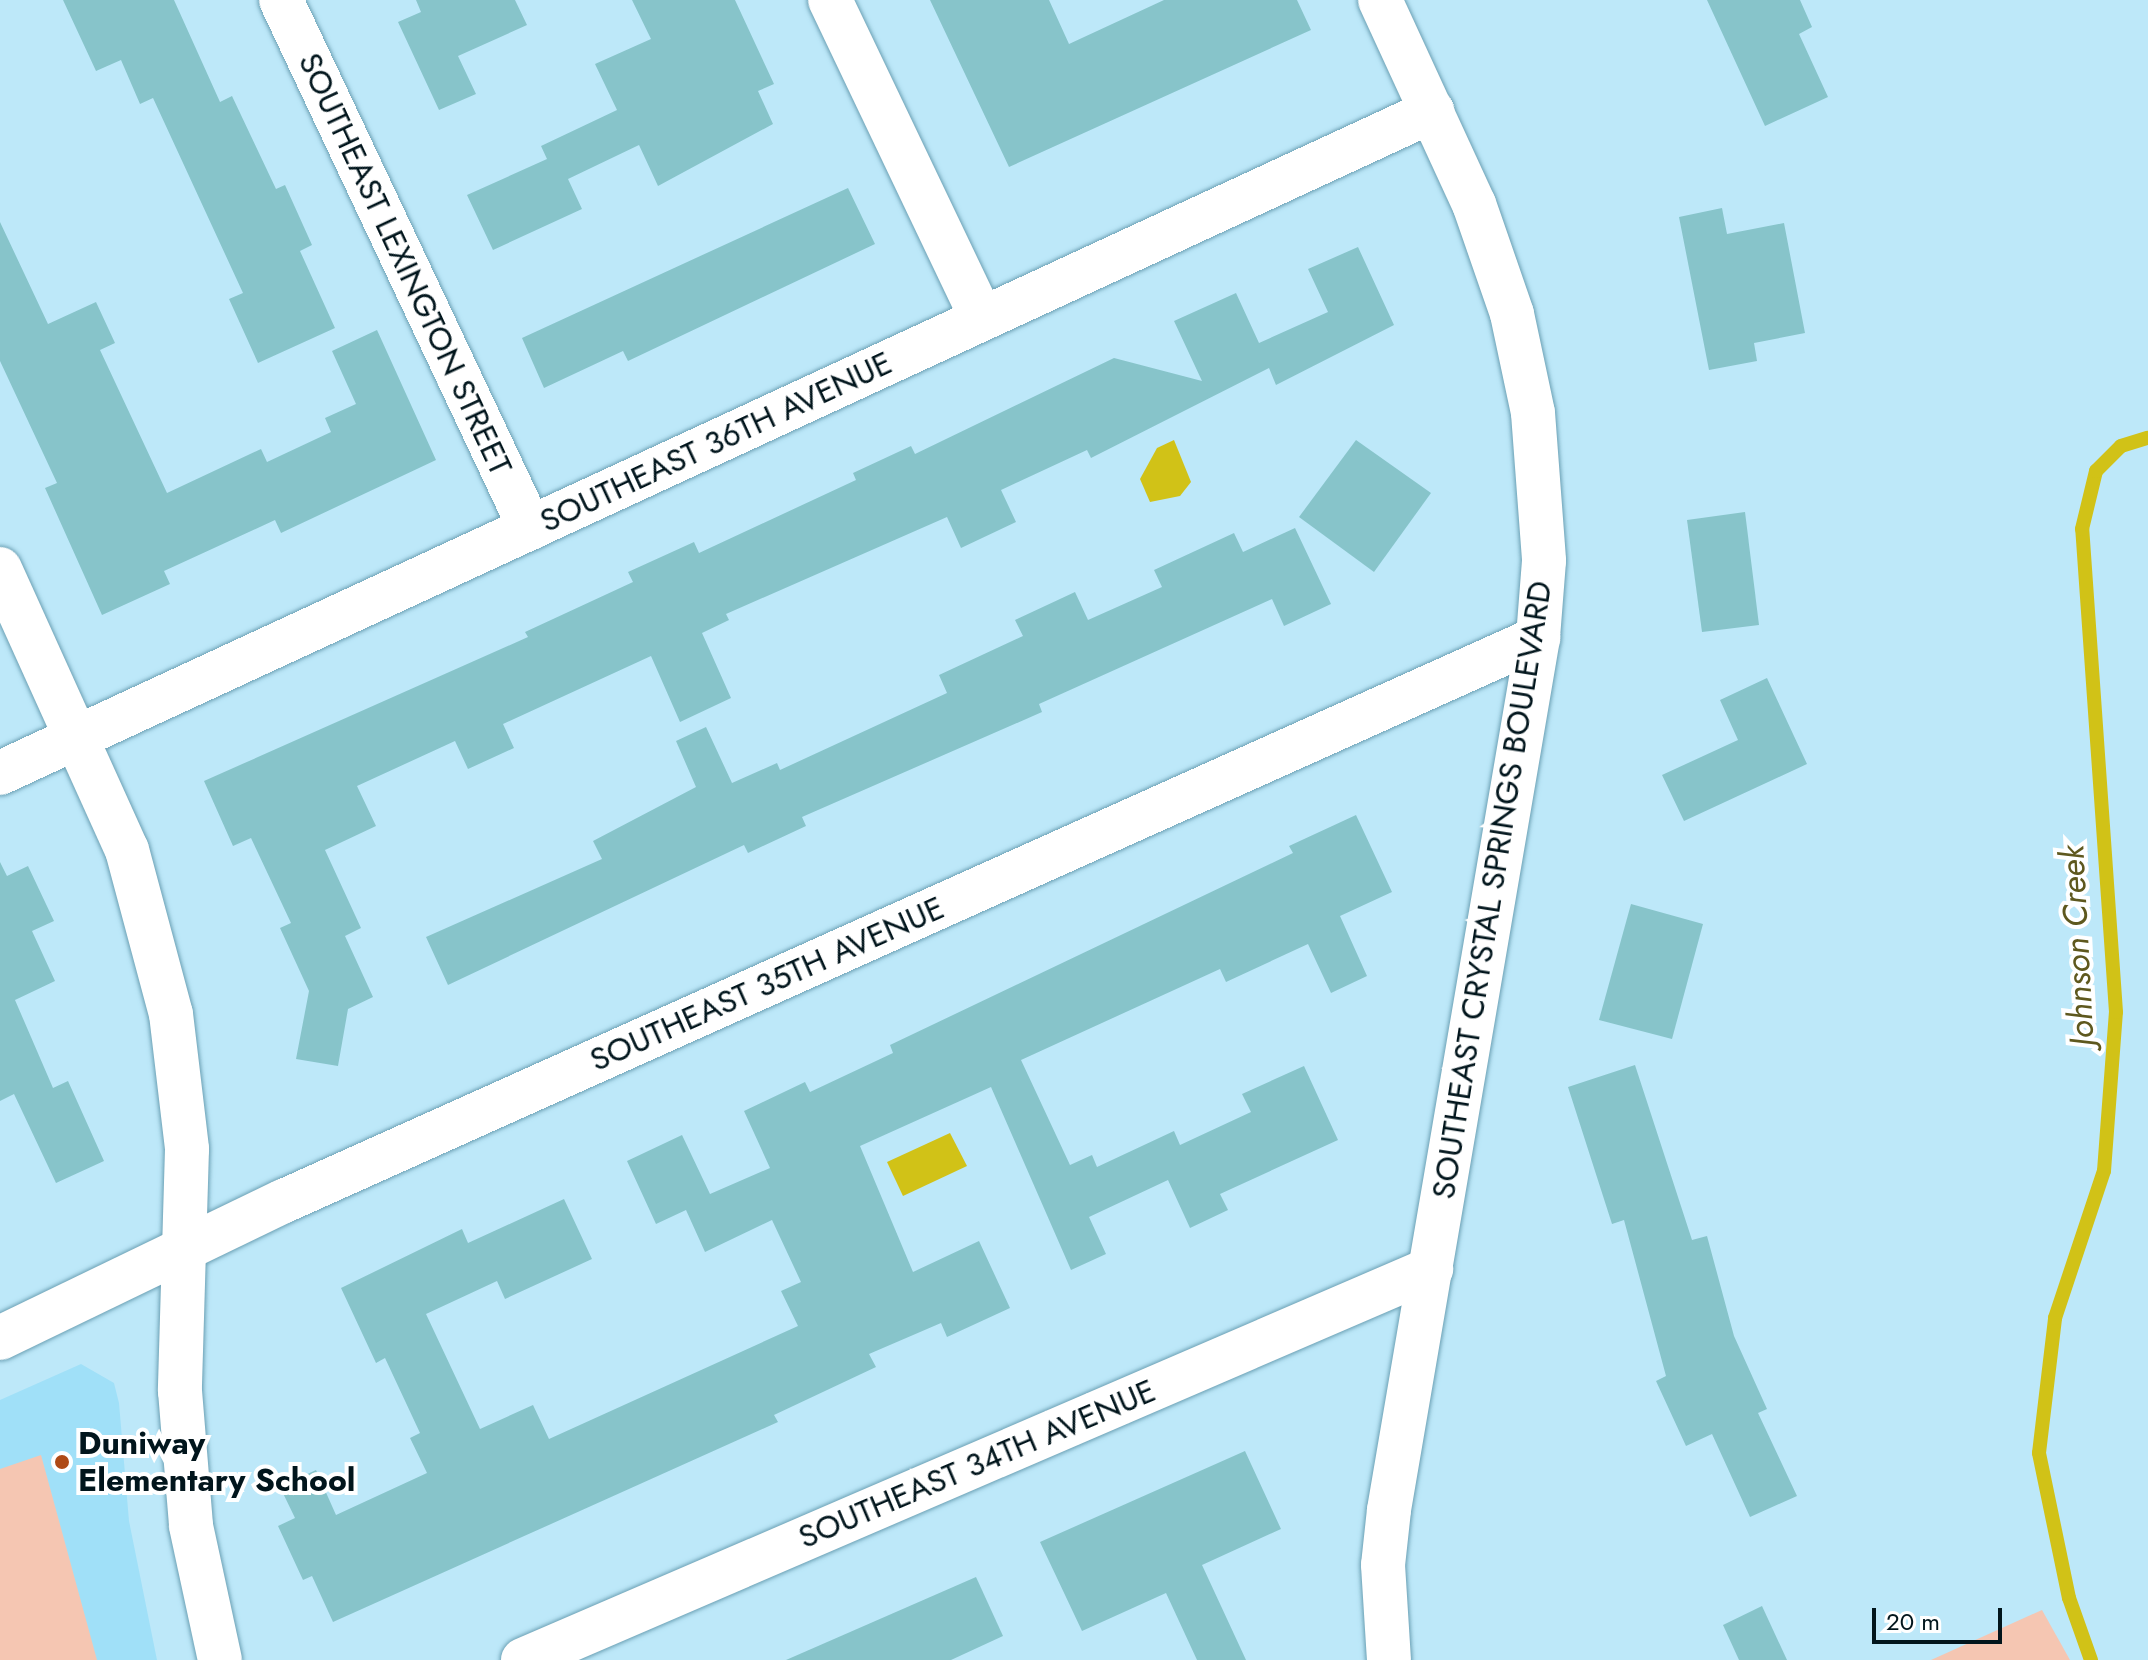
<!DOCTYPE html>
<html>
<head>
<meta charset="utf-8">
<style>
	body { margin:0 }
	#map { position:relative; width:2148px; height:1660px; overflow:hidden; background:#bde8f9; font-family:Jost,sans-serif }
	div>[style] { position:absolute }
	.built>* { inset:0; background:#a0e0f8 }
	.green>* { inset:0; background:#f5c6b2 }
	.water>* { inset:0; background:#d1c217 }
	.stream>* { height:14px; margin:-7px; padding:0 7px; transform-origin:7px; border-radius:7px; background:#d1c217 }
	.building>* { inset:0; background:#87c4ca }
	.roads { filter:drop-shadow(0 0 2px #6ba0b4) drop-shadow(0 0 2px #6ba0b4) }
	.street>* { height:44px; margin:-22px; padding:0 22px; transform-origin:22px; border-radius:22px; background:#fff }
	.dots>* { width:22px; height:22px; translate:-50% -50%; box-sizing:border-box; border:4px solid #fff; border-radius:50% }
	span { translate:-50% -50%; white-space:nowrap; text-align:center; line-height:1.15; -webkit-text-stroke:8px #fff; paint-order:stroke }
	.street-label { font-size:32px; color:#01151c }
	.poi-label { font-size:32px; color:#01151c; font-weight:700 }
	.left { translate:0 -50%; text-align:left }
	.water-label { font-size:34px; color:#5e581e; font-style:italic }
	.scale { position:absolute; left:1872px; top:1608px; width:130px; height:36px; box-sizing:border-box; border:4px solid #01151c; border-top:0; padding-left:10px; font-size:24px; line-height:28px; white-space:nowrap; color:#01151c; -webkit-text-stroke:6px #fff; paint-order:stroke }
</style>
</head>
<body>
<div id="map">
	<div class="built">
		<i style="clip-path:polygon(81px 1364px,114px 1383px,119px 1403px,129px 1521px,157px 1660px,0 1660px,0 1400px)"></i>
	</div>
	<div class="green">
		<i style="clip-path:polygon(41px 1455px,97px 1660px,0 1660px,0 1469px)"></i>
		<i style="clip-path:polygon(2042px 1610px,2070px 1660px,1931px 1660px)"></i>
	</div>
	<div class="water">
		<i style="clip-path:polygon(1174px 440px,1191px 482px,1180px 496px,1150px 502px,1140px 479px,1157px 448px)"></i>
		<i style="clip-path:polygon(950px 1133px,967px 1166px,903px 1196px,887px 1162px)"></i>
	</div>
	<div class="stream">
		<i style="left:2091px;top:1660px;width:66px;rotate:-109.5deg"></i>
		<i style="left:2069px;top:1598px;width:148px;rotate:-101.7deg"></i>
		<i style="left:2039px;top:1453px;width:136px;rotate:-83.2deg"></i>
		<i style="left:2055px;top:1318px;width:155px;rotate:-71.6deg"></i>
		<i style="left:2104px;top:1171px;width:159px;rotate:-85.7deg"></i>
		<i style="left:2116px;top:1012px;width:484px;rotate:-94deg"></i>
		<i style="left:2082px;top:529px;width:60px;rotate:-76.4deg"></i>
		<i style="left:2096px;top:471px;width:35px;rotate:-45deg"></i>
		<i style="left:2121px;top:446px;width:28px;rotate:-17deg"></i>
	</div>
	<div class="building">
		<i style="clip-path:polygon(63px 0,174px 0,220px 102px,232px 96px,276px 189px,285px 185px,312px 245px,300px 251px,335px 328px,258px 363px,229px 299px,243px 293px,153px 98px,140px 104px,121px 60px,96px 71px)"></i>
		<i style="clip-path:polygon(416px 0,515px 0,527px 25px,458px 56px,476px 94px,439px 110px,398px 22px,421px 12px)"></i>
		<i style="clip-path:polygon(632px 0,735px 0,774px 84px,758px 91px,773px 124px,658px 186px,639px 145px,568px 179px,582px 209px,493px 250px,467px 195px,547px 159px,541px 146px,617px 110px,595px 64px,651px 39px)"></i>
		<i style="clip-path:polygon(930px 0,1049px 0,1069px 44px,1164px 0,1297px 0,1311px 30px,1009px 167px)"></i>
		<i style="clip-path:polygon(1707px 0,1800px 0,1812px 27px,1799px 34px,1828px 97px,1765px 126px)"></i>
		<i style="clip-path:polygon(848px 188px,875px 244px,628px 361px,623px 351px,544px 388px,522px 338px)"></i>
		<i style="clip-path:polygon(1722px 208px,1727px 234px,1784px 223px,1805px 333px,1754px 343px,1757px 361px,1709px 370px,1679px 217px)"></i>
		<i style="clip-path:polygon(0 222px,48px 324px,96px 302px,115px 343px,100px 350px,167px 493px,261px 449px,267px 462px,331px 432px,325px 418px,356px 404px,332px 351px,377px 330px,436px 460px,281px 533px,275px 520px,164px 571px,170px 584px,102px 615px,45px 488px,57px 483px,0 361px)"></i>
		<i style="clip-path:polygon(1358px 247px,1394px 325px,1276px 385px,1269px 368px,1091px 458px,1087px 450px,1001px 490px,1016px 522px,961px 548px,947px 517px,726px 614px,729px 620px,702px 633px,731px 698px,680px 722px,651px 656px,503px 724px,514px 748px,468px 769px,455px 741px,357px 786px,376px 826px,325px 850px,361px 928px,345px 936px,373px 997px,348px 1009px,338px 1066px,296px 1059px,309px 991px,280px 928px,291px 923px,251px 838px,233px 846px,204px 781px,528px 637px,525px 632px,633px 582px,628px 572px,694px 542px,699px 553px,856px 480px,853px 473px,911px 446px,915px 454px,1114px 358px,1202px 381px,1174px 321px,1236px 293px,1259px 343px,1328px 312px,1308px 269px)"></i>
		<i style="clip-path:polygon(1356px 440px,1431px 493px,1374px 572px,1299px 517px)"></i>
		<i style="clip-path:polygon(1745px 512px,1759px 625px,1702px 632px,1687px 520px)"></i>
		<i style="clip-path:polygon(1295px 528px,1331px 604px,1284px 626px,1272px 599px,1039px 704px,1042px 712px,802px 817px,806px 826px,748px 853px,744px 845px,448px 985px,426px 937px,602px 859px,593px 841px,696px 787px,676px 741px,706px 727px,732px 783px,777px 763px,780px 770px,947px 693px,939px 675px,1023px 636px,1015px 620px,1075px 592px,1088px 620px,1162px 587px,1154px 570px,1234px 533px,1243px 552px)"></i>
		<i style="clip-path:polygon(1767px 678px,1807px 764px,1684px 821px,1662px 775px,1738px 740px,1720px 700px)"></i>
		<i style="clip-path:polygon(1356px 815px,1392px 892px,1340px 916px,1367px 976px,1331px 993px,1308px 944px,1226px 982px,1220px 969px,1021px 1060px,1070px 1165px,1092px 1155px,1097px 1167px,1174px 1131px,1180px 1145px,1251px 1112px,1242px 1094px,1304px 1066px,1338px 1140px,1220px 1194px,1228px 1210px,1190px 1228px,1168px 1180px,1089px 1217px,1106px 1254px,1071px 1270px,991px 1087px,860px 1146px,913px 1272px,979px 1241px,1010px 1308px,947px 1337px,941px 1323px,869px 1354px,876px 1367px,774px 1415px,778px 1422px,333px 1622px,312px 1576px,303px 1580px,278px 1526px,295px 1518px,280px 1487px,316px 1470px,336px 1515px,427px 1473px,410px 1438px,420px 1433px,385px 1358px,376px 1363px,341px 1288px,462px 1229px,468px 1243px,564px 1199px,592px 1259px,505px 1299px,497px 1281px,426px 1314px,480px 1429px,533px 1405px,549px 1439px,798px 1326px,781px 1291px,801px 1282px,772px 1220px,705px 1252px,686px 1210px,656px 1224px,627px 1161px,682px 1135px,710px 1194px,770px 1168px,744px 1111px,805px 1082px,810px 1092px,893px 1053px,890px 1045px,1293px 853px,1289px 846px)"></i>
		<i style="clip-path:polygon(0 862px,7px 876px,28px 866px,54px 921px,32px 931px,55px 981px,15px 1000px,53px 1088px,68px 1081px,104px 1161px,56px 1183px,14px 1094px,0 1101px)"></i>
		<i style="clip-path:polygon(1631px 904px,1703px 924px,1672px 1039px,1599px 1020px)"></i>
		<i style="clip-path:polygon(1635px 1065px,1692px 1240px,1707px 1236px,1734px 1336px,1767px 1409px,1758px 1413px,1797px 1496px,1750px 1517px,1712px 1434px,1686px 1446px,1656px 1381px,1666px 1376px,1624px 1220px,1612px 1224px,1568px 1087px)"></i>
		<i style="clip-path:polygon(1245px 1451px,1281px 1529px,1202px 1565px,1246px 1660px,1197px 1660px,1166px 1593px,1082px 1631px,1040px 1542px)"></i>
		<i style="clip-path:polygon(976px 1577px,1003px 1636px,951px 1660px,786px 1660px)"></i>
		<i style="clip-path:polygon(1762px 1606px,1787px 1660px,1739px 1660px,1723px 1625px)"></i>
	</div>
	<div class="roads">
		<div class="street">
			<i style="left:281px;top:0;width:584px;rotate:64.75deg"></i>
			<i style="left:830px;top:0;width:353px;rotate:64.5deg"></i>
			<i style="left:1380px;top:0;width:225px;rotate:65.3deg"></i>
			<i style="left:1474px;top:204px;width:116px;rotate:70.9deg"></i>
			<i style="left:1512px;top:314px;width:101px;rotate:78deg"></i>
			<i style="left:1533px;top:413px;width:148px;rotate:85.7deg"></i>
			<i style="left:1544px;top:561px;width:77px;rotate:94.5deg"></i>
			<i style="left:1538px;top:638px;width:885px;rotate:99.7deg"></i>
			<i style="left:1389px;top:1510px;width:55px;rotate:96.2deg"></i>
			<i style="left:1383px;top:1565px;width:95px;rotate:86.4deg"></i>
			<i style="left:0;top:569px;width:308px;rotate:65.7deg"></i>
			<i style="left:127px;top:850px;width:170px;rotate:75deg"></i>
			<i style="left:171px;top:1014px;width:136px;rotate:83.2deg"></i>
			<i style="left:187px;top:1149px;width:242px;rotate:91.7deg"></i>
			<i style="left:180px;top:1391px;width:135px;rotate:85.3deg"></i>
			<i style="left:191px;top:1526px;width:137px;rotate:77.8deg"></i>
			<i style="left:0;top:773px;width:1578px;rotate:-24.81deg"></i>
			<i style="left:0;top:1338px;width:315px;rotate:-25.8deg"></i>
			<i style="left:284px;top:1201px;width:1375px;rotate:-24.18deg"></i>
			<i style="left:523px;top:1660px;width:989px;rotate:-23.3deg"></i>
		</div>
	</div>
	<div class="dots">
		<i style="left:62px;top:1462px;background:#ae4a16"></i>
	</div>
	<div class="street-label">
		<span style="left:405px;top:264px;rotate:65deg">SOUTHEAST LEXINGTON STREET</span>
		<span style="left:716px;top:442px;rotate:-25deg">SOUTHEAST 36TH AVENUE</span>
		<span style="left:1492px;top:890px;rotate:-81deg">SOUTHEAST CRYSTAL SPRINGS BOULEVARD</span>
		<span style="left:767px;top:984px;rotate:-24deg">SOUTHEAST 35TH AVENUE</span>
		<span style="left:977px;top:1464px;rotate:-23deg">SOUTHEAST 34TH AVENUE</span>
	</div>
	<div class="poi-label">
		<span class="left" style="left:78px;top:1462px">Duniway<br>Elementary School</span>
	</div>
	<div class="water-label">
		<span style="left:2077px;top:946px;rotate:-93deg">Johnson Creek</span>
	</div>
	<div class="scale">20 m</div>
</div>
</body>
</html>
